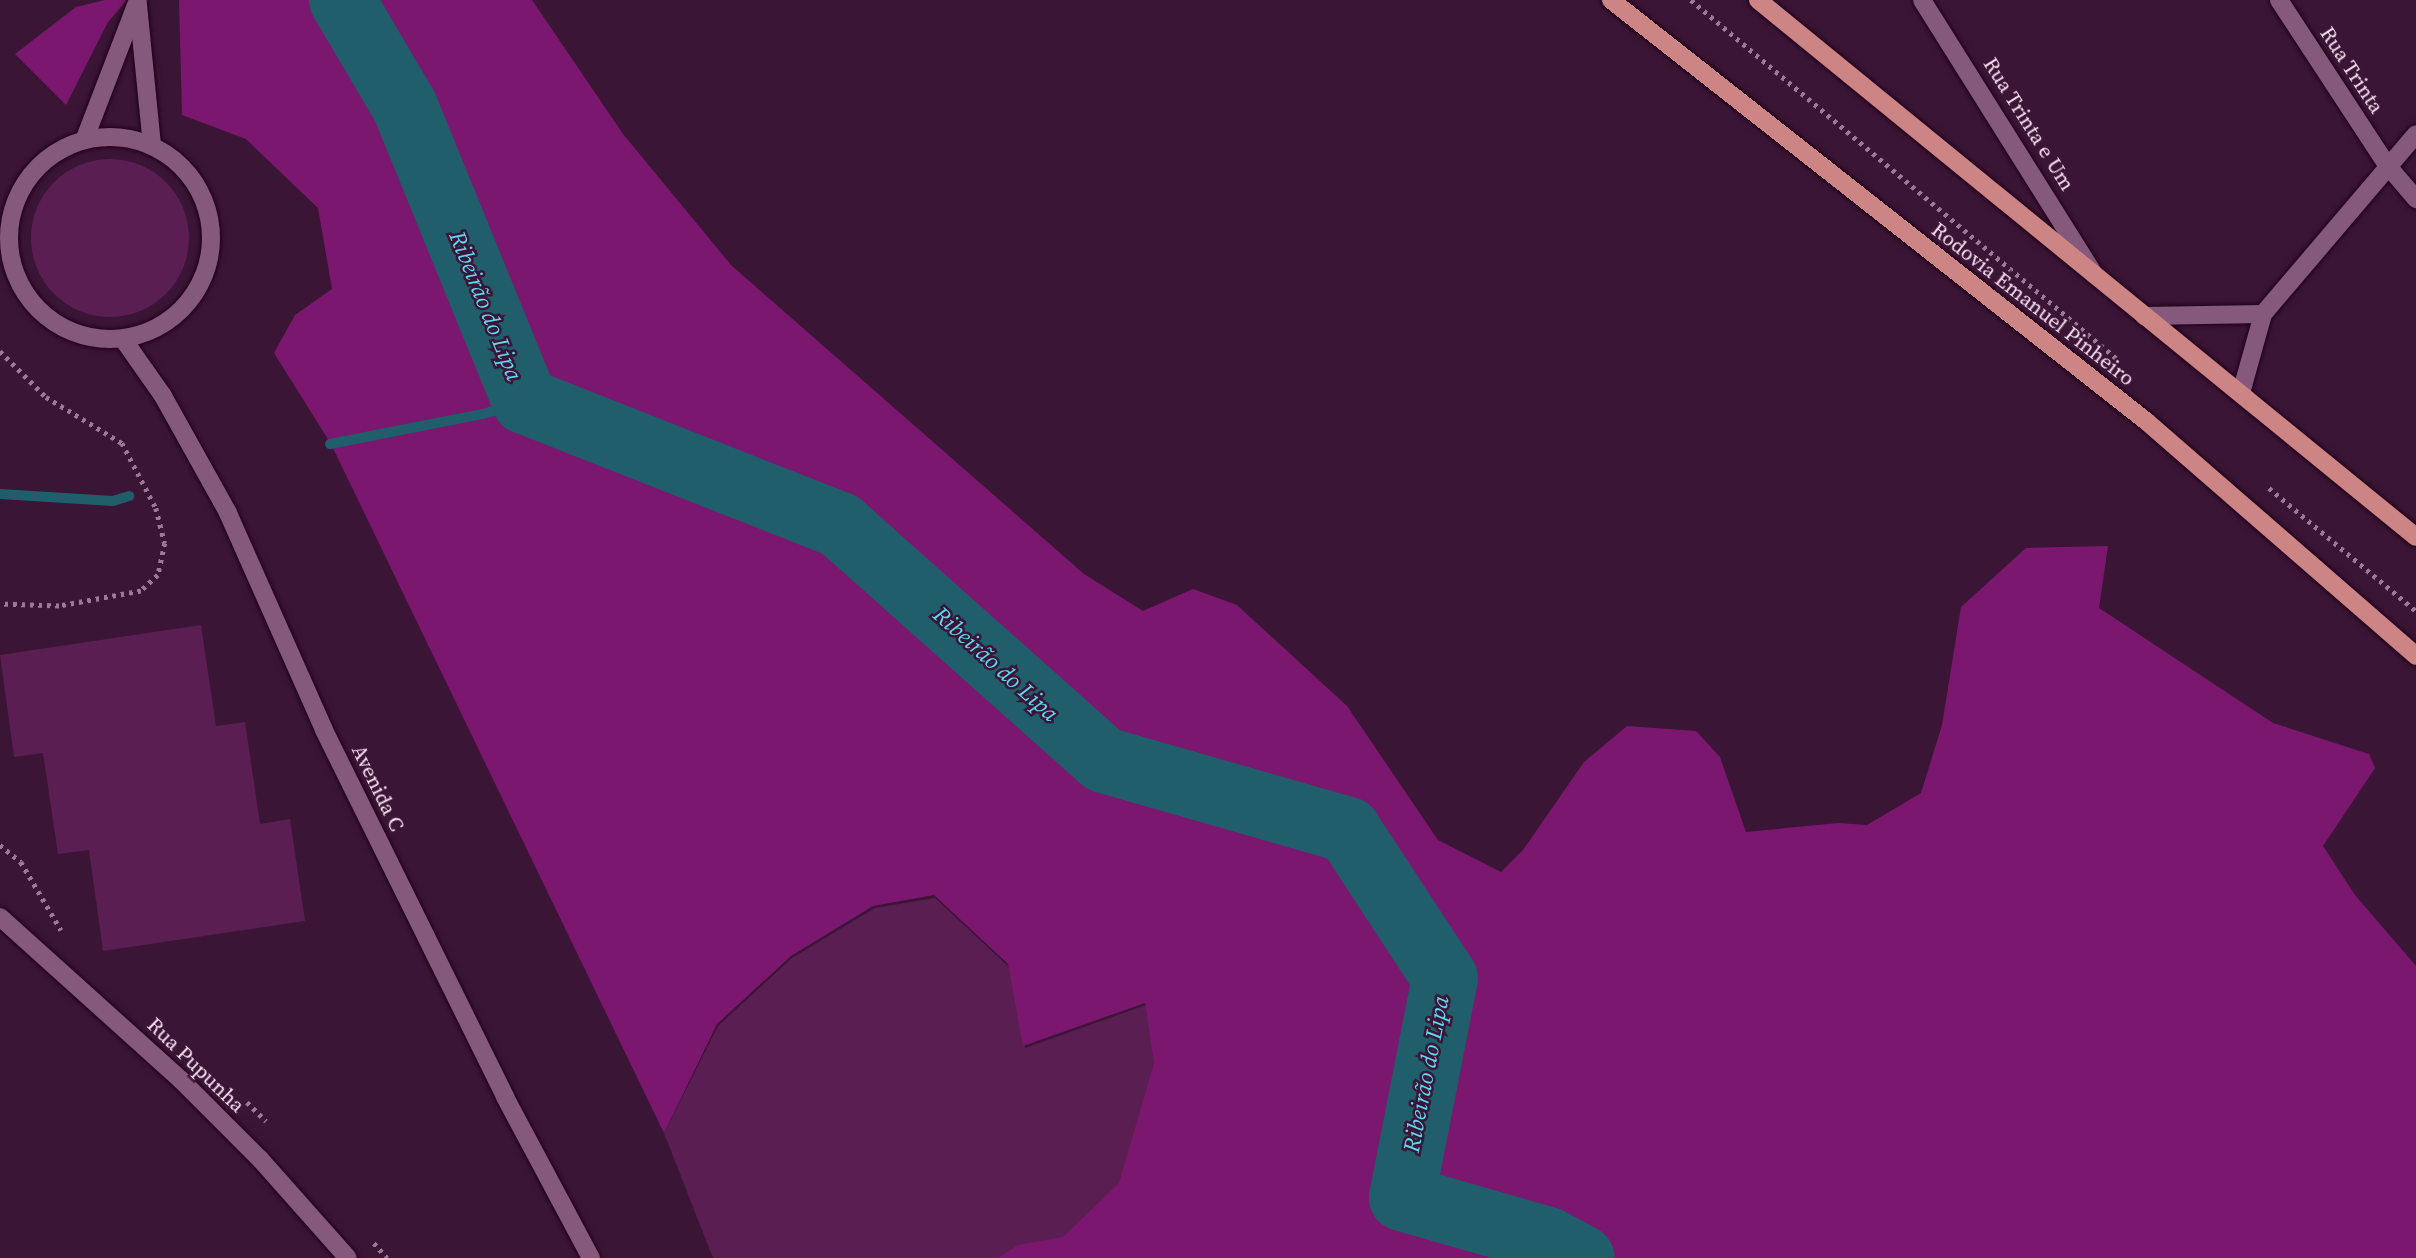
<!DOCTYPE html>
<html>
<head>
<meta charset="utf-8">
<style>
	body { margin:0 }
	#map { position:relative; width:2416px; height:1258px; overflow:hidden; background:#3b1535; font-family:"Source Serif 4",serif }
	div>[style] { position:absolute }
	.green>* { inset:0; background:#5b1e52 }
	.round { border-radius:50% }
	.forest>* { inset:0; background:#7b176e }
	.stream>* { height:10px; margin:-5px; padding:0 5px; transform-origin:5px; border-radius:5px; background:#205e6b }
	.river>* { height:66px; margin:-33px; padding:0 33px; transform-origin:33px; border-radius:33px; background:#205e6b }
	.path>* { height:4.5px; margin-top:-2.25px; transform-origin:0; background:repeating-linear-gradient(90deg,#9a7a94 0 3.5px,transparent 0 8.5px) }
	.roads { filter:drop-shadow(0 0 2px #20001c) drop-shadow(0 0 2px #20001c) }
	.minor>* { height:18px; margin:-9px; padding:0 9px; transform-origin:9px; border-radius:9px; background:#85597c }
	.minor>.ring { margin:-9px; padding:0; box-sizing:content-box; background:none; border:18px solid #85597c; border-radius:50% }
	.major>* { height:18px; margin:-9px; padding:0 9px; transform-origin:9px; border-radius:9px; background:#cd8484 }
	span { translate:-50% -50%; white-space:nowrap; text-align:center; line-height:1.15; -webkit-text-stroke:5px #3b1535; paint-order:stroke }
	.street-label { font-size:21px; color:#fce2f6 }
	.water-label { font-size:23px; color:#5cd9f4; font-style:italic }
</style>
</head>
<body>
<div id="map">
	<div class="green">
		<i class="round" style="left:31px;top:159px;width:158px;height:158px"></i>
		<i style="clip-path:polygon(201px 625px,216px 726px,245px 722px,260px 824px,290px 819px,305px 921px,103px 951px,89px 850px,58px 854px,43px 753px,14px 757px,0 655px)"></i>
		<i style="clip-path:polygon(935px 898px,1009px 967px,1025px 1048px,1146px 1005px,1155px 1065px,1120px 1185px,1064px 1239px,1003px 1258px,713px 1258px,664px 1133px,718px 1026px,792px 958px,875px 908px)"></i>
	</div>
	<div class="forest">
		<i style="clip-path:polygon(105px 0,127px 0,108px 22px,66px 105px,15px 54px,76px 7px)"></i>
		<i style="clip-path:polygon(179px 0,532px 0,623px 134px,731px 265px,1084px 574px,1143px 611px,1193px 589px,1237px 605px,1347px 706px,1438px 840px,1501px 872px,1523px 850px,1584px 762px,1627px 726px,1696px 731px,1720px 757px,1746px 832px,1838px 823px,1867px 825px,1921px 793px,1942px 725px,1961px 607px,2026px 548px,2108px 546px,2099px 608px,2273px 723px,2369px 754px,2375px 768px,2323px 846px,2355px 895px,2416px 966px,2416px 1258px,998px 1258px,1018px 1245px,1063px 1237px,1119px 1183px,1154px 1063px,1145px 1003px,1023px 1046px,1008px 964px,934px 895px,873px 906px,791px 956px,717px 1024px,664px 1133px,331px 444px,274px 353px,295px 315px,332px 289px,318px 208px,246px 139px,182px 115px)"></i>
	</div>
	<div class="stream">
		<i style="left:330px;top:444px;width:156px;rotate:-11.1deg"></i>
		<i style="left:483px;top:414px;width:44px;rotate:-17.2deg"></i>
		<i style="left:0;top:494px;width:113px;rotate:3.5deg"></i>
		<i style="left:113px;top:501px;width:17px;rotate:-17deg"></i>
	</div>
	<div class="river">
		<i style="left:342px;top:0;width:124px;rotate:59.5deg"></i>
		<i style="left:405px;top:107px;width:318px;rotate:67.8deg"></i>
		<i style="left:525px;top:401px;width:339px;rotate:21.5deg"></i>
		<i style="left:840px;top:525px;width:353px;rotate:41.7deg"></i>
		<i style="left:1104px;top:760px;width:254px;rotate:16deg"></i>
		<i style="left:1348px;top:830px;width:177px;rotate:56.8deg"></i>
		<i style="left:1445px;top:978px;width:224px;rotate:101.1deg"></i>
		<i style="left:1402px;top:1198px;width:152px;rotate:16deg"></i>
		<i style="left:1548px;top:1240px;width:38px;rotate:28deg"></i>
	</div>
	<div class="path">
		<i style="left:1691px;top:0;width:556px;rotate:40.11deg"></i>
		<i style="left:0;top:351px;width:65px;rotate:45deg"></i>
		<i style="left:46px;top:397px;width:89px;rotate:31.2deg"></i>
		<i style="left:122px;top:443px;width:73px;rotate:62.4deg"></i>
		<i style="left:156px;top:508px;width:36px;rotate:76deg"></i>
		<i style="left:165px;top:543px;width:33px;rotate:102deg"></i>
		<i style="left:158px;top:575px;width:23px;rotate:137deg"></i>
		<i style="left:141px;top:591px;width:83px;rotate:169.6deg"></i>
		<i style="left:59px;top:606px;width:59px;rotate:-178.1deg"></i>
		<i style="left:2269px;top:488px;width:192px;rotate:39.9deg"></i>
		<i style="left:0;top:845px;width:27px;rotate:39deg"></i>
		<i style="left:21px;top:862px;width:79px;rotate:59.5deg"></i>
		<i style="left:247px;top:1102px;width:27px;rotate:45deg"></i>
		<i style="left:374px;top:1243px;width:20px;rotate:49deg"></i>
	</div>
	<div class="roads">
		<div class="minor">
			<i style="left:1922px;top:0;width:324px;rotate:57.9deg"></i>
			<i style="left:2279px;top:0;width:197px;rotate:56.8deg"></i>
			<i style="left:2387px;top:165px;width:45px;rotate:49.5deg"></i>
			<i style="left:138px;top:5px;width:141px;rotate:84.3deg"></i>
			<i class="ring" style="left:9px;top:137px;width:184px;height:184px"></i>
			<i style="left:85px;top:138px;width:148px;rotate:-69deg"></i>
			<i style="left:2144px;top:316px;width:119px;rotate:-1deg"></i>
			<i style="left:123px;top:339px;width:70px;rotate:54.9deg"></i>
			<i style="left:163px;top:396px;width:134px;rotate:60.9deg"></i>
			<i style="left:228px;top:513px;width:237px;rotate:66.1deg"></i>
			<i style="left:324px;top:730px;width:409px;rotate:63.7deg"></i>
			<i style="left:505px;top:1097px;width:183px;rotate:61.9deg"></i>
			<i style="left:2241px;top:393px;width:82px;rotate:-74.4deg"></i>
			<i style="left:2263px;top:314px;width:236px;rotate:-49.6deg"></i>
			<i style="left:0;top:917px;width:244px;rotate:42deg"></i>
			<i style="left:181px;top:1080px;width:112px;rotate:45deg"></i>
			<i style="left:260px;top:1159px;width:132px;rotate:48.4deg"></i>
		</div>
		<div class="major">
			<i style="left:1611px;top:0;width:681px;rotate:38.2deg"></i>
			<i style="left:2146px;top:421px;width:358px;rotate:41deg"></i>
			<i style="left:1758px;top:0;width:849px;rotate:39.22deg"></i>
		</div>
	</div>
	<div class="street-label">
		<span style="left:2352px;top:70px;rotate:57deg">Rua Trinta</span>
		<span style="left:2029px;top:124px;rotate:58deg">Rua Trinta e Um</span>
		<span style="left:2033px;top:304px;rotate:38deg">Rodovia Emanuel Pinheiro</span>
		<span style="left:378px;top:788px;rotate:64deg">Avenida C</span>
		<span style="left:196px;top:1065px;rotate:44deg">Rua Pupunha</span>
	</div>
	<div class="water-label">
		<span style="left:486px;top:306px;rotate:68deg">Ribeirão do Lipa</span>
		<span style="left:996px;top:664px;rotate:42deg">Ribeirão do Lipa</span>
		<span style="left:1426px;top:1074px;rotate:-79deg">Ribeirão do Lipa</span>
	</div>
</div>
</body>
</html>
